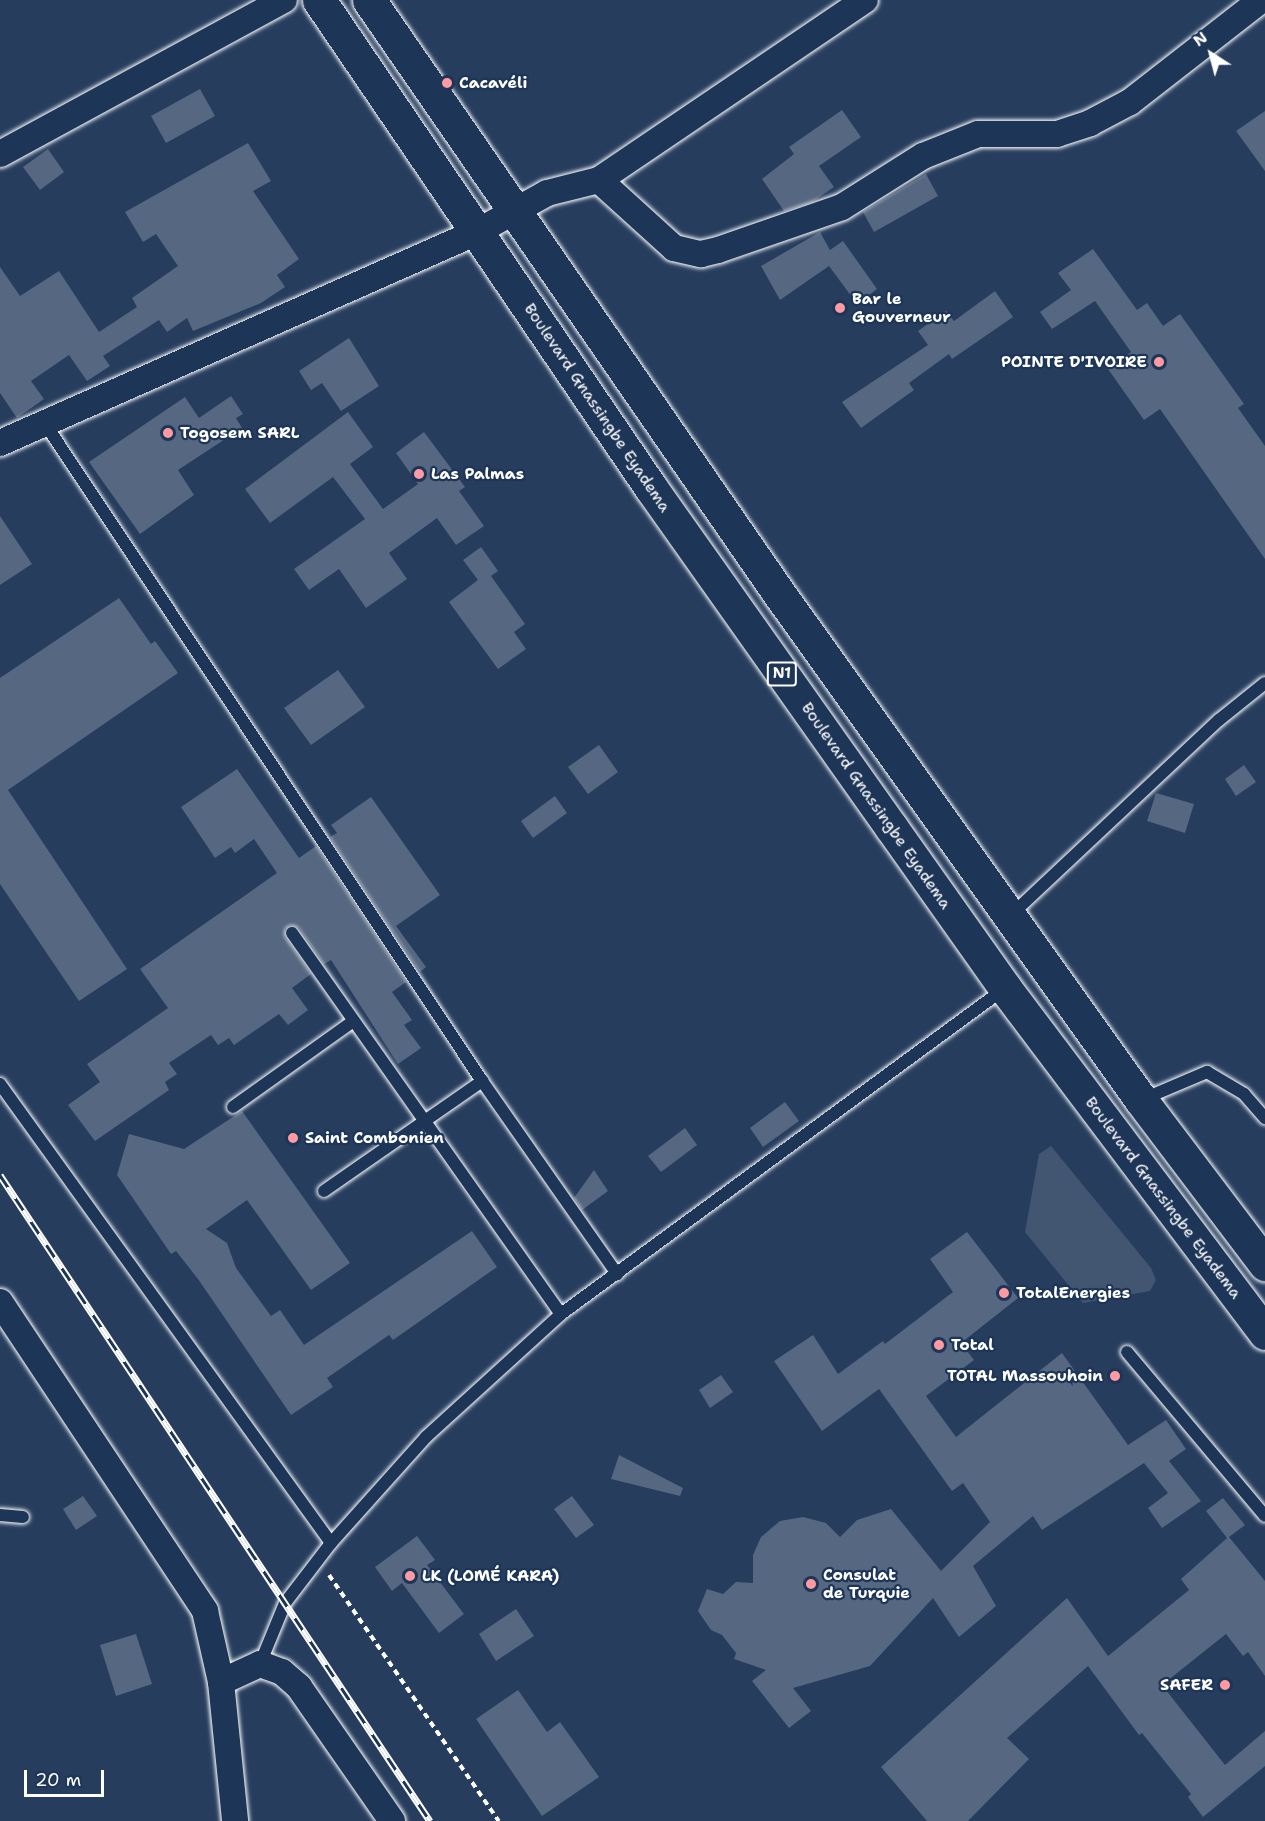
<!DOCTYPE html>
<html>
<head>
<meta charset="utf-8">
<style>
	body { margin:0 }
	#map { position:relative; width:1265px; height:1821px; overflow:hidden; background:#263d5e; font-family:"Shantell Sans",sans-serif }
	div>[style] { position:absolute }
	.green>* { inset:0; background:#425672 }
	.building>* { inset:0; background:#556781 }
	.path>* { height:4px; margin-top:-2px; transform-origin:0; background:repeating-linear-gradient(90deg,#fff 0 6px,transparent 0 10.5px) }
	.roads { filter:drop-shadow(0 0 2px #fff) drop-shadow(0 0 2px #fff) }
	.service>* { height:12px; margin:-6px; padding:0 6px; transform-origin:6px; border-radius:6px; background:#1d3557 }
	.minor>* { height:26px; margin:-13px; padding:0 13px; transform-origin:13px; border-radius:13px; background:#1d3557 }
	.trunk>* { height:33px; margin:-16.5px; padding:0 16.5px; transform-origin:16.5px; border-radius:16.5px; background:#1d3557 }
	.rail>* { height:7px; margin-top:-3.5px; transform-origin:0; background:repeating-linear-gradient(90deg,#1d3557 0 14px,#fff 0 28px); box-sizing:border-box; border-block:2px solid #fff }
	.dots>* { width:16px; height:16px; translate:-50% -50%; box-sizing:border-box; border:3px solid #1d3557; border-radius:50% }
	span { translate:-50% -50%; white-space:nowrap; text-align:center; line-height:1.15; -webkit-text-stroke:4.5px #1d3557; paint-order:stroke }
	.shield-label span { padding:2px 4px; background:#1d3557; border:2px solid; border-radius:4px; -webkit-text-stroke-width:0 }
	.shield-label { font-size:15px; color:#fff; font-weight:700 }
	.poi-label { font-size:16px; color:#fff; font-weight:700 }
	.left { translate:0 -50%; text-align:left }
	.right { translate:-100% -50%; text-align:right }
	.street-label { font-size:16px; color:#fff }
	.north { position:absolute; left:1181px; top:24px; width:60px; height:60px; -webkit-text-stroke:4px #1d3557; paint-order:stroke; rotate:324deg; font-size:16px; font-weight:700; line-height:24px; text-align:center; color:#fff }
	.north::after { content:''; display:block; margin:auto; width:21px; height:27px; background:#fff; clip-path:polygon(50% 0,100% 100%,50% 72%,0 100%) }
	.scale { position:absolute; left:24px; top:1770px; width:80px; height:27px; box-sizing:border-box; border:3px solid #fff; border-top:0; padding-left:8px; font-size:18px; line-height:21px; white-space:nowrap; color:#fff; -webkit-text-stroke:4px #1d3557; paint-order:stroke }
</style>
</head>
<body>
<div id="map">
	<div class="green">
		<i style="clip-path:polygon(1051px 1146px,1151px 1268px,1156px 1280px,1150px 1291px,1083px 1303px,1025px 1232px,1039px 1154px)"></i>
	</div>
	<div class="building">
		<i style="clip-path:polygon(200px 89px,215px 116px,166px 143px,151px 116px)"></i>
		<i style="clip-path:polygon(842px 110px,861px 137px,819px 166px,834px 187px,812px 202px,784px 211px,762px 179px,794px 154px,789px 147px)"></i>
		<i style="clip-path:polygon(1265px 111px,1265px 171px,1236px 131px)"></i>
		<i style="clip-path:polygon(248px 143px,271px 181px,253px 191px,299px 259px,277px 275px,285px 287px,261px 303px,193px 331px,187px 318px,167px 332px,159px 320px,103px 356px,110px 366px,87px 381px,69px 355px,31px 381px,44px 399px,17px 418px,0 393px,0 267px,20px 296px,59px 271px,99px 332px,137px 307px,132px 298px,178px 266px,156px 234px,143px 242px,125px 212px)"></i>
		<i style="clip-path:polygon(48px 149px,64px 172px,40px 190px,23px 167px)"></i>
		<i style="clip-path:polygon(926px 174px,938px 196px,874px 232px,863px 212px)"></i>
		<i style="clip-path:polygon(820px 232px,830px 250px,843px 241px,877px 289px,857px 304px,829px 266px,780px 300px,761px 266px)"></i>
		<i style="clip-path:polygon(1093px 249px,1137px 310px,1147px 303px,1163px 326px,1180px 314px,1244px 404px,1238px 408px,1265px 446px,1265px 559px,1160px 409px,1144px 420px,1108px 369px,1131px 352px,1095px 301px,1052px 329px,1040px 312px,1071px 290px,1058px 273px)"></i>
		<i style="clip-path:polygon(995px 291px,1013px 317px,952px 359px,949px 354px,909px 383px,914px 390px,861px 428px,842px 402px,928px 345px,918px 331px,946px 311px,954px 321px)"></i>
		<i style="clip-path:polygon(349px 338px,379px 386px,341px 411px,322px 383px,311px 390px,299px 371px)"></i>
		<i style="clip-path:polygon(231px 396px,243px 414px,236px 418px,242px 428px,178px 470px,194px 495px,140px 534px,89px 462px,185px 397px,199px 418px)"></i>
		<i style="clip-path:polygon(348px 412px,373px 447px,350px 464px,383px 509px,418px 484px,396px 453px,424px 432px,465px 487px,459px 491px,484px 526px,456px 545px,437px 518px,389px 553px,407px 579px,366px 608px,339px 569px,309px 590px,294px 569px,365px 519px,333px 477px,270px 523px,245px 489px)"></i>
		<i style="clip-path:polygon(0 516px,32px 564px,0 585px)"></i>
		<i style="clip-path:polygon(481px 547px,498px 571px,491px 576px,525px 624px,514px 632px,526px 649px,498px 669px,449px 602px,478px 580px,463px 560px)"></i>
		<i style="clip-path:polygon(119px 598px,151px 644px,155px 641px,178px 673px,8px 790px,127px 969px,79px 1001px,0 884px,0 678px)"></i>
		<i style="clip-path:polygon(338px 670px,365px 707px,311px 745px,284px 708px)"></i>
		<i style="clip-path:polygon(599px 745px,618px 772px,588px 794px,568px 767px)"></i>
		<i style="clip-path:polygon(1244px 765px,1256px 782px,1236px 796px,1225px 779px)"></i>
		<i style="clip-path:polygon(237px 769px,299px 858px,316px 846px,406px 982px,392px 992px,412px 1020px,404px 1025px,421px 1048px,398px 1064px,331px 960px,324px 964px,299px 928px,291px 925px,285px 929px,285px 937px,311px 974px,292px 988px,308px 1010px,288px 1025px,279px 1014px,234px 1045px,229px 1038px,218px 1045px,211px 1035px,169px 1063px,177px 1074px,165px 1082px,169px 1090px,95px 1141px,68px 1105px,100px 1082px,87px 1064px,168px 1008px,140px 969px,277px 873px,254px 839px,235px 853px,231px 847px,215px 858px,181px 807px)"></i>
		<i style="clip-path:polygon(1156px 793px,1194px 804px,1185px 833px,1147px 821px)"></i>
		<i style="clip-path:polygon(555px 796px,567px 813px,533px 838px,521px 821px)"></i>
		<i style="clip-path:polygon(371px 797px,440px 895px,396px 926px,426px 967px,420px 972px,330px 837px,337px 833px,331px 825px)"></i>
		<i style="clip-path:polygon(785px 1102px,799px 1121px,763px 1147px,750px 1128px)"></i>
		<i style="clip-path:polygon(242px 1111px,350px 1263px,311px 1290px,247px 1200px,206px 1229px,227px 1243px,236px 1268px,271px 1316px,280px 1310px,304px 1345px,472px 1231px,497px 1267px,393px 1340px,389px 1335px,327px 1378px,333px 1387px,291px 1415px,198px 1279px,176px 1251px,171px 1254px,117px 1175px,129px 1134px,184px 1149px)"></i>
		<i style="clip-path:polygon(685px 1128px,697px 1145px,661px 1172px,648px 1156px)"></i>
		<i style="clip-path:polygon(594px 1170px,608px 1191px,582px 1210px,574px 1198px)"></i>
		<i style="clip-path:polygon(967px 1232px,1018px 1298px,961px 1343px,974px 1360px,926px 1396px,956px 1437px,1062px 1353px,1128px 1445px,1166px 1420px,1186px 1449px,1169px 1461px,1201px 1501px,1162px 1528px,1148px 1508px,1168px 1493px,1144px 1463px,1042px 1530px,1033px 1516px,973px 1566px,996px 1606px,959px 1637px,933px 1598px,870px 1666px,793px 1688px,811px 1711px,789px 1728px,752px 1681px,766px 1670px,734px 1659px,736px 1653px,722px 1635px,711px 1630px,698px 1611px,707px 1589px,723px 1594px,736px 1582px,753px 1583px,753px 1555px,761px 1537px,780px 1521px,803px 1517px,826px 1523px,840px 1537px,857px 1520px,891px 1509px,941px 1571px,990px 1522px,963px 1483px,952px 1491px,879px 1389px,822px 1431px,774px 1361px,813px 1335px,838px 1374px,883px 1341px,885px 1344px,953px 1292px,930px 1259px)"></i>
		<i style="clip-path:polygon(721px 1375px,733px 1392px,710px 1408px,699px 1390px)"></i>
		<i style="clip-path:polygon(619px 1455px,683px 1488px,680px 1496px,611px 1479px)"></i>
		<i style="clip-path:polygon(83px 1496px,97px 1516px,76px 1530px,63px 1509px)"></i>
		<i style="clip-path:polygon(572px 1496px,594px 1525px,576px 1538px,554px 1509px)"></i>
		<i style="clip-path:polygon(1223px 1498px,1245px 1525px,1229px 1537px,1265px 1581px,1265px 1676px,1248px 1652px,1243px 1656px,1226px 1634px,1162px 1685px,1225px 1765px,1265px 1731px,1265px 1766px,1203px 1817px,1188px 1797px,1191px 1794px,1142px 1733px,1139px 1735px,1088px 1666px,1007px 1738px,1029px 1759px,968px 1821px,927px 1821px,881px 1767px,1067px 1598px,1108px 1656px,1189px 1590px,1181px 1579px,1227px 1538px,1206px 1511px)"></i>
		<i style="clip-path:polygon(417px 1536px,435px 1560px,427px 1565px,464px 1614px,439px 1633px,402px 1583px,392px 1591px,375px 1567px)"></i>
		<i style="clip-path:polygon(516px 1609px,534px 1636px,496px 1661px,479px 1634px)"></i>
		<i style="clip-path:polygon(136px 1634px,152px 1684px,116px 1696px,100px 1645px)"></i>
		<i style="clip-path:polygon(518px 1690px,547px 1732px,560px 1722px,599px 1777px,542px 1816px,476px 1719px)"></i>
	</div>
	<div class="path">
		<i style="left:329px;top:1575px;width:299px;rotate:55.4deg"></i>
	</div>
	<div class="roads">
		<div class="service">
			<i style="left:46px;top:425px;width:788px;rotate:56.39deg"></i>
			<i style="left:482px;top:1081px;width:236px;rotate:55deg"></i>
			<i style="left:1011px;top:915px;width:285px;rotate:-43.2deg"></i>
			<i style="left:1219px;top:720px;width:59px;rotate:-38.8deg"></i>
			<i style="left:292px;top:933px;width:466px;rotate:54.8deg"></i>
			<i style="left:0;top:1084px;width:566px;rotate:54.2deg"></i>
			<i style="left:1141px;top:1100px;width:72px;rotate:-23deg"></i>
			<i style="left:1207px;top:1072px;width:43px;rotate:30.7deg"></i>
			<i style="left:1244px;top:1094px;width:32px;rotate:49deg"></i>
			<i style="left:233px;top:1107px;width:146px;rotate:-35.5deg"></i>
			<i style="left:324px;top:1191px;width:193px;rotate:-34.8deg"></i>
			<i style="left:1127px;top:1352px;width:214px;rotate:49.9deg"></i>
			<i style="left:0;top:1515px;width:23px;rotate:5deg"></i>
			<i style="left:260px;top:1664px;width:66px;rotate:-67.7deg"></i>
			<i style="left:285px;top:1603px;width:76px;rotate:-52.5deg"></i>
			<i style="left:331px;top:1543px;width:142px;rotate:-48.1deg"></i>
			<i style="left:426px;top:1437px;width:183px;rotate:-42.3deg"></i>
			<i style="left:561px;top:1314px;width:549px;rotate:-36.27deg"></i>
		</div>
		<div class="minor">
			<i style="left:0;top:154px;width:323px;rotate:-28.5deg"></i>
			<i style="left:599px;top:180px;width:101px;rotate:42.2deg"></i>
			<i style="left:674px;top:248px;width:28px;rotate:13deg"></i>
			<i style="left:701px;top:254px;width:17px;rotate:-13deg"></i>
			<i style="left:718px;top:250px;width:131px;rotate:-19.1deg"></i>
			<i style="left:842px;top:207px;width:96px;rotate:-32.2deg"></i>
			<i style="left:923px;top:156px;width:59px;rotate:-21.8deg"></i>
			<i style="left:978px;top:134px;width:79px"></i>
			<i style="left:1057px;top:134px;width:35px;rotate:-18deg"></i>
			<i style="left:1090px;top:123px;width:45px;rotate:-27.7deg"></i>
			<i style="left:1130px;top:102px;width:166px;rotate:-37.9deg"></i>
			<i style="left:0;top:443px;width:522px;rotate:-23.86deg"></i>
			<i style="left:477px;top:232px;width:80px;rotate:-29.1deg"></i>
			<i style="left:547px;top:193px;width:54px;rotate:-14deg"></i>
			<i style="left:599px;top:180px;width:321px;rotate:-34.1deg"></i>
			<i style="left:0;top:1302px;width:371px;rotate:56.4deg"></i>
			<i style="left:205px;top:1611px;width:73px;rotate:77.3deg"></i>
			<i style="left:221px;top:1682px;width:140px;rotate:84.2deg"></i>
			<i style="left:221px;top:1682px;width:43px;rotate:-24.8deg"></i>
			<i style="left:260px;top:1664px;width:23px;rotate:20deg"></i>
			<i style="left:282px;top:1672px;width:23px;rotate:41deg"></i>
			<i style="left:299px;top:1687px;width:163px;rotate:55.2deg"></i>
		</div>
		<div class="trunk">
			<i style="left:319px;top:0;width:590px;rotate:55.77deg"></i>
			<i style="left:651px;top:488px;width:415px;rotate:54.7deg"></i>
			<i style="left:891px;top:827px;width:197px;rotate:54.7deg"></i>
			<i style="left:1005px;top:988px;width:432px;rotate:53deg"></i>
			<i style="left:369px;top:0;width:720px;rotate:55.36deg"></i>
			<i style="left:778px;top:592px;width:624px;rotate:54.45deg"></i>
			<i style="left:1141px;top:1100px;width:206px;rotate:52.9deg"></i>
		</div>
	</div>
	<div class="rail">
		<i style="left:0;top:1175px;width:776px;rotate:56.35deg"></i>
	</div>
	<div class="dots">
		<i style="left:447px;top:83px;background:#ff9aa2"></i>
		<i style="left:840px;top:308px;background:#ff9aa2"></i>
		<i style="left:1159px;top:362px;background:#ff9aa2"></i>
		<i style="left:168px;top:433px;background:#ff9aa2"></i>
		<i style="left:419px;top:474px;background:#ff9aa2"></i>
		<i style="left:293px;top:1138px;background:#ff9aa2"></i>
		<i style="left:1004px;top:1293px;background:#ff9aa2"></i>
		<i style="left:939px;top:1345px;background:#ff9aa2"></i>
		<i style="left:1115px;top:1376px;background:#ff9aa2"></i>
		<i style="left:410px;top:1576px;background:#ff9aa2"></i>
		<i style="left:811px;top:1584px;background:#ff9aa2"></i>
		<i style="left:1225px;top:1685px;background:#ff9aa2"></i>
	</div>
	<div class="shield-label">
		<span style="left:782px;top:674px">N1</span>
	</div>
	<div class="poi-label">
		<span class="left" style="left:459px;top:83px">Cacavéli</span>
		<span class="left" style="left:852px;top:308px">Bar le<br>Gouverneur</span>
		<span class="right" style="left:1147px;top:362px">POINTE D'IVOIRE</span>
		<span class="left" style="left:180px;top:433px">Togosem SARL</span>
		<span class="left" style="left:431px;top:474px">Las Palmas</span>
		<span class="left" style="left:305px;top:1138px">Saint Combonien</span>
		<span class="left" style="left:1016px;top:1293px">TotalEnergies</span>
		<span class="left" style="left:951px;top:1345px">Total</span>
		<span class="right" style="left:1103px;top:1376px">TOTAL Massouhoin</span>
		<span class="left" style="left:823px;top:1584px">Consulat<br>de Turquie</span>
		<span class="left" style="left:422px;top:1576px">LK (LOMÉ KARA)</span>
		<span class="right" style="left:1213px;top:1685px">SAFER</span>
	</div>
	<div class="street-label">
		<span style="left:597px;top:408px;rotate:56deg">Boulevard Gnassingbe Eyadema</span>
		<span style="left:876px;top:806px;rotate:55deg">Boulevard Gnassingbe Eyadema</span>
		<span style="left:1163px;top:1198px;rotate:53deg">Boulevard Gnassingbe Eyadema</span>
	</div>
	<div class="north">N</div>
	<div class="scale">20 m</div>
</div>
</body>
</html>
